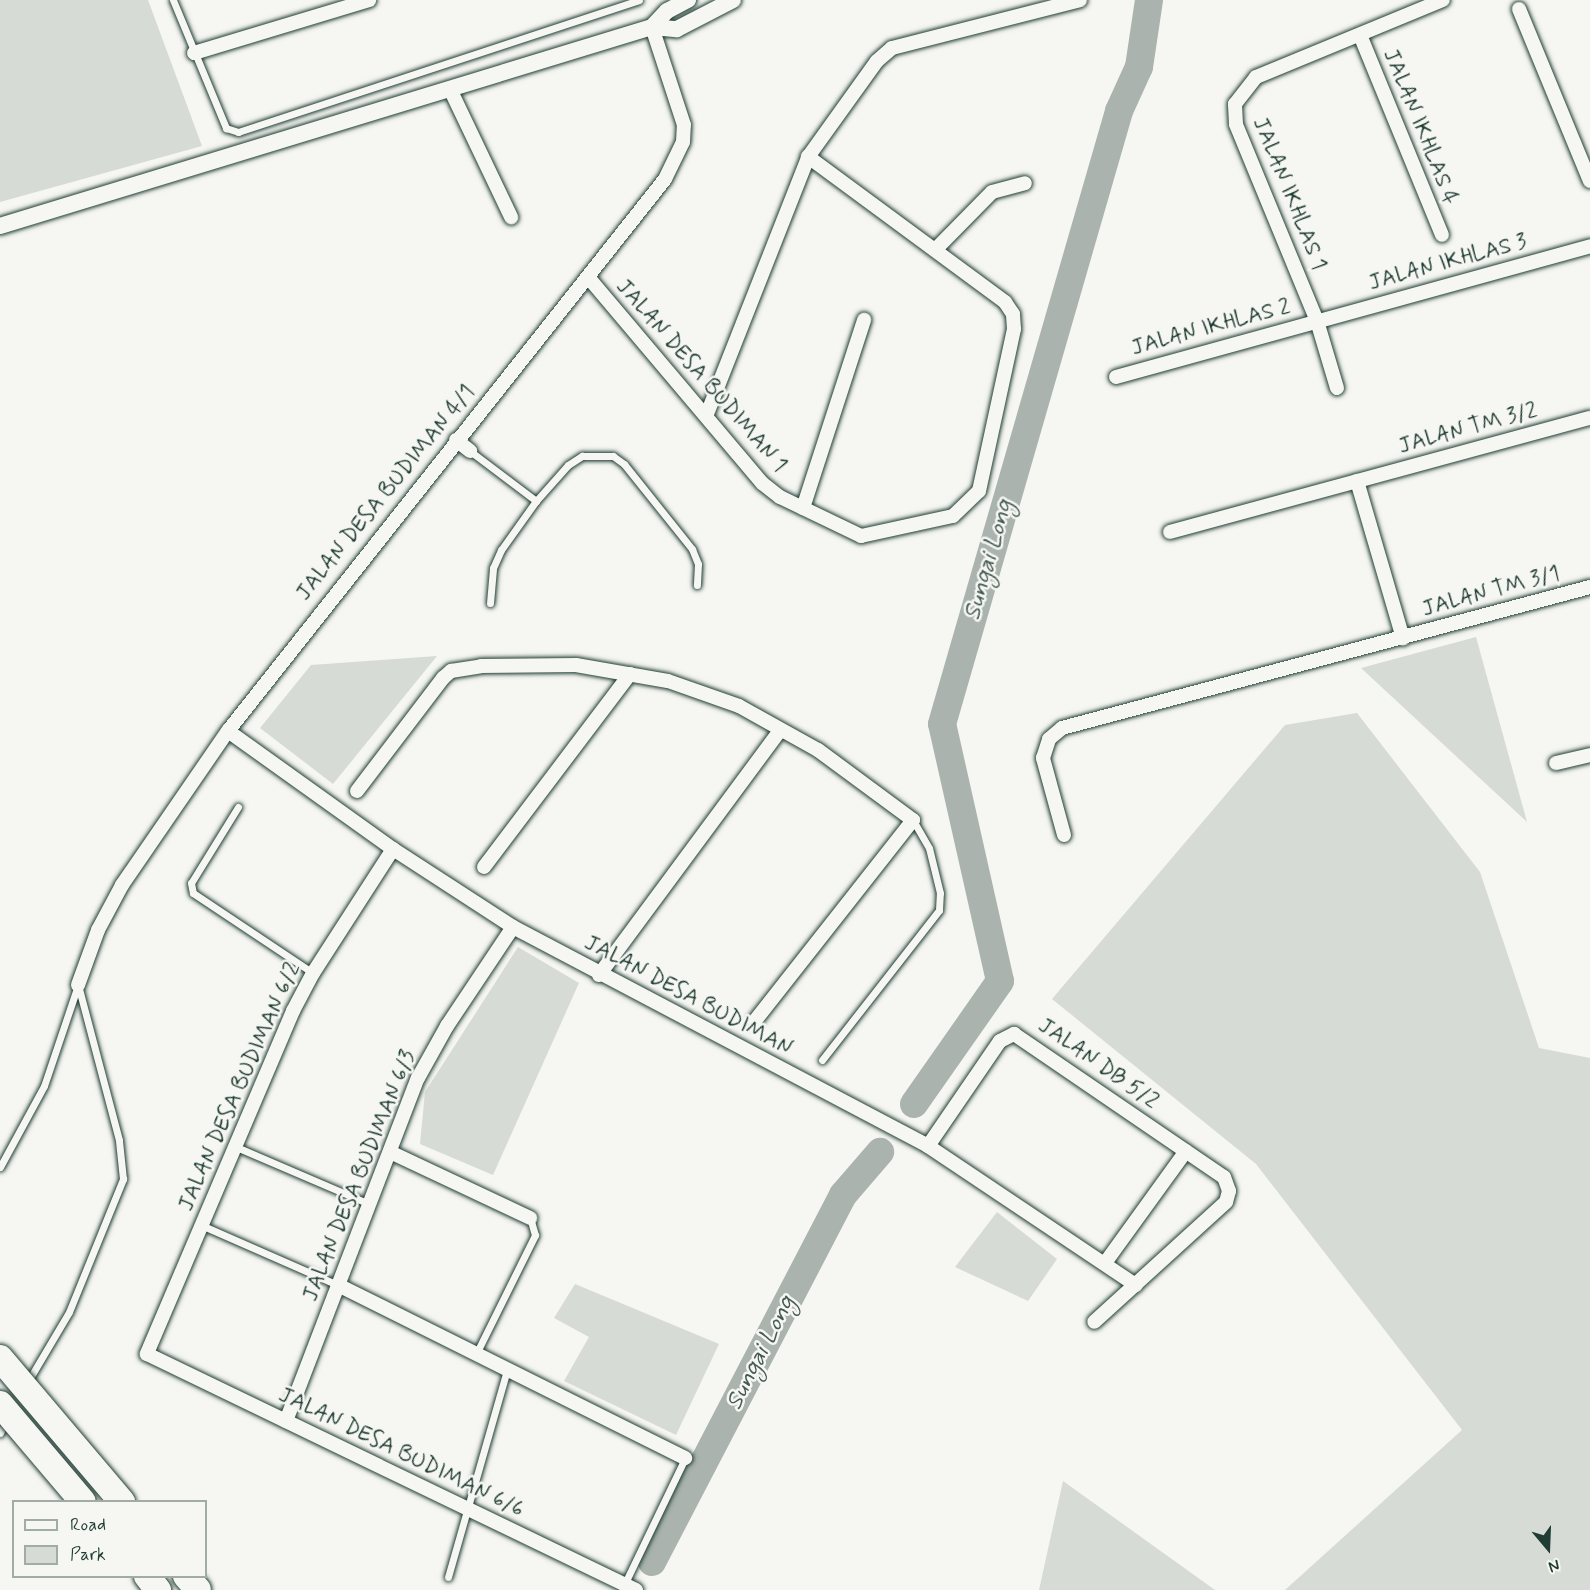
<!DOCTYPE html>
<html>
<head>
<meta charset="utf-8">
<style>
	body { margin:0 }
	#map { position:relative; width:1590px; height:1590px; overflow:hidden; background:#f6f6f2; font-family:Mynerve,sans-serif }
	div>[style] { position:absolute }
	.green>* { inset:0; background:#d6dbd6 }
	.river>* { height:28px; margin:-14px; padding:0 14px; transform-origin:14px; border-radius:14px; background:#aab3ae }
	.roads { filter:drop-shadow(0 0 2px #1f3d34) drop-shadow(0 0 2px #1f3d34) }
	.service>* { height:7px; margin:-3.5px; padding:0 3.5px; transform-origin:3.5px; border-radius:3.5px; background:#f6f6f2 }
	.minor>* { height:14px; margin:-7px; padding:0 7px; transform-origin:7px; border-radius:7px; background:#f6f6f2 }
	.tertiary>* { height:16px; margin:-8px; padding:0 8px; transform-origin:8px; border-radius:8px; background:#f6f6f2 }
	.motorway>* { height:26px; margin:-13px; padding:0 13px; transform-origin:13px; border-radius:13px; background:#f6f6f2 }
	.bridges { filter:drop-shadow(0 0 2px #1f3d34) drop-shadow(0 0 2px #1f3d34) }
	.motorway-bridge>* { height:26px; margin:-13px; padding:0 13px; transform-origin:13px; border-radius:13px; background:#f6f6f2 }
	span { translate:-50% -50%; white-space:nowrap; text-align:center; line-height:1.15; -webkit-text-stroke:5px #f6f6f2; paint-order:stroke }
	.street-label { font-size:22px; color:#1f3d34 }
	.water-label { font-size:24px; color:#425a52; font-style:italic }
	.legend { position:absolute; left:12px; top:1500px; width:195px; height:78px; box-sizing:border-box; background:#f6f6f2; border:2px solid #a0aca6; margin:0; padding:8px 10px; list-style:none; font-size:18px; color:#1f3d34 }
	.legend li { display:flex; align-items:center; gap:12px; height:30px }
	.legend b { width:30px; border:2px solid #a0aca6 }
	.north { position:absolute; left:1518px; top:1518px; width:60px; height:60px; -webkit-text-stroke:4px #f6f6f2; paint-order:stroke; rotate:161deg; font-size:16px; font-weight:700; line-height:24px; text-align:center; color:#1f3d34 }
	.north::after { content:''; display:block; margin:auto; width:21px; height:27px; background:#1f3d34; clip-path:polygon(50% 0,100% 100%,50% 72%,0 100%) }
</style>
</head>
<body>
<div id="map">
	<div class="green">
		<i style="clip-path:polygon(0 0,148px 0,202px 146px,0 202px)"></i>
		<i style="clip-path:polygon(1476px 637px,1527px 822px,1361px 668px)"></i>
		<i style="clip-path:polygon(437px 656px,333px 784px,260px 728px,311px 665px)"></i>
		<i style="clip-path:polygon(1357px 713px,1480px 872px,1539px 1048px,1590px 1058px,1590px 1590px,1285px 1590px,1462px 1430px,1256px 1164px,1052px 999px,1285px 725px)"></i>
		<i style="clip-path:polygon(518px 947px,579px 983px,493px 1175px,420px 1144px,425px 1092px)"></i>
		<i style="clip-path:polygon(997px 1212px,1057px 1259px,1028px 1301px,955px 1267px)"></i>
		<i style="clip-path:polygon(575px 1284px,719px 1344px,676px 1435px,564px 1381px,589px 1337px,554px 1318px)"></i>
		<i style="clip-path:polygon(1063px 1481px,1215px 1590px,1039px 1590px)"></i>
	</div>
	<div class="river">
		<i style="left:914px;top:1104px;width:150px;rotate:-55deg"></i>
		<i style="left:1000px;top:981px;width:263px;rotate:-102.7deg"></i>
		<i style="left:942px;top:724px;width:638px;rotate:-73.89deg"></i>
		<i style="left:1119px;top:111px;width:48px;rotate:-65.6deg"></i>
		<i style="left:1139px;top:67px;width:68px;rotate:-81.5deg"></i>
		<i style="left:652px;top:1562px;width:414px;rotate:-62.5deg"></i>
		<i style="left:843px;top:1195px;width:57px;rotate:-49.3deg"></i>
	</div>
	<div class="roads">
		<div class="service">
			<i style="left:173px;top:0;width:139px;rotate:67.5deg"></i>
			<i style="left:226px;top:128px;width:13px;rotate:18deg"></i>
			<i style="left:238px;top:132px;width:422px;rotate:-18.2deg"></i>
			<i style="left:470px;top:451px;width:83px;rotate:37.1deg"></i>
			<i style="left:490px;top:603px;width:35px;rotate:-85deg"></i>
			<i style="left:493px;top:568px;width:20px;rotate:-66deg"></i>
			<i style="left:501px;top:550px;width:60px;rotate:-54.5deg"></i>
			<i style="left:536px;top:501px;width:48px;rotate:-48.4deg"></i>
			<i style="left:568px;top:465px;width:17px;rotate:-33deg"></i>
			<i style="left:582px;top:456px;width:31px"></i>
			<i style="left:613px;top:456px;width:14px;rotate:36deg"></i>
			<i style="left:624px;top:464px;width:109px;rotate:51.3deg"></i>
			<i style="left:692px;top:549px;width:16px;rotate:68deg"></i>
			<i style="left:698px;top:564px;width:21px;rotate:93deg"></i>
			<i style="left:238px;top:807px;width:89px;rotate:121.7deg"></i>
			<i style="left:191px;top:883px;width:10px;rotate:79deg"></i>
			<i style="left:193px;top:893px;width:144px;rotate:33.7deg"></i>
			<i style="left:822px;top:1060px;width:190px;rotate:-52deg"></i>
			<i style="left:939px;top:910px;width:17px;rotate:-87deg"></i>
			<i style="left:940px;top:893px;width:46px;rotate:-103.7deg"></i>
			<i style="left:929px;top:848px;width:32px;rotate:-120deg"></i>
			<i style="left:234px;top:1146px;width:145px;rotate:23.2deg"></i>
			<i style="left:0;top:1167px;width:92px;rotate:-61.5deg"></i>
			<i style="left:44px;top:1086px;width:107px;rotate:-71.4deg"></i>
			<i style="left:201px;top:1225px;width:150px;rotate:23.7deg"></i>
			<i style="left:476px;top:1354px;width:133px;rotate:-63.6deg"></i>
			<i style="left:535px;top:1235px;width:18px;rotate:-106deg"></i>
			<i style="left:27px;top:1383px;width:82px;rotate:-59.4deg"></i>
			<i style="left:69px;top:1312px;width:144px;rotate:-67.9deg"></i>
			<i style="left:123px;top:1179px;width:39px;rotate:-96deg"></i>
			<i style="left:119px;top:1140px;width:160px;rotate:-104.8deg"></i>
			<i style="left:0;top:1433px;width:16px;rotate:-63deg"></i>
			<i style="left:448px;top:1577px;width:215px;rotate:-74.1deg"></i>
			<i style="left:624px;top:1585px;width:141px;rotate:-64.3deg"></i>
		</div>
		<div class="minor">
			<i style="left:1519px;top:9px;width:186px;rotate:67.6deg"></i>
			<i style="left:1360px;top:35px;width:216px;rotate:67.7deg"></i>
			<i style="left:194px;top:53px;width:183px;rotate:-16.8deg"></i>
			<i style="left:451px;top:91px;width:140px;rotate:64.5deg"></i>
			<i style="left:935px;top:250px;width:81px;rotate:-45.5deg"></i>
			<i style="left:992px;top:192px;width:34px;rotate:-15deg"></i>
			<i style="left:588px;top:277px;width:270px;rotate:49.8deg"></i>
			<i style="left:762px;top:483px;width:23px;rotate:38deg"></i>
			<i style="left:780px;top:497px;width:90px;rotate:25.7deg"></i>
			<i style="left:861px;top:536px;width:94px;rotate:-12.3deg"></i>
			<i style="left:953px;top:516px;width:36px;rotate:-44deg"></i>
			<i style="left:979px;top:491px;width:166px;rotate:-77.8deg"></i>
			<i style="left:1014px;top:329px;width:15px;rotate:-94deg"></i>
			<i style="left:1013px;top:314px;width:14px;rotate:-124deg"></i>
			<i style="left:1005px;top:302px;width:245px;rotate:-143.6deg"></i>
			<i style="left:1116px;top:377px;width:492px;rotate:-15.4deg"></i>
			<i style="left:1337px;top:388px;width:70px;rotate:-106.6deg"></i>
			<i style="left:1317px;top:321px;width:213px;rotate:-112.4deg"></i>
			<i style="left:1236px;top:124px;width:20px;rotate:-93deg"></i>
			<i style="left:1235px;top:104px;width:34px;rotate:-52deg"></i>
			<i style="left:1256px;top:77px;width:202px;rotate:-22.4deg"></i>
			<i style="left:707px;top:414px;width:276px;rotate:-68.5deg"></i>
			<i style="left:808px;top:157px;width:118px;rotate:-54.3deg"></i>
			<i style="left:877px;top:61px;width:20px;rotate:-41deg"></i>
			<i style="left:892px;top:48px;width:194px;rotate:-14.3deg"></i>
			<i style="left:456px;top:440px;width:18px;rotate:38deg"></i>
			<i style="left:1357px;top:481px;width:164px;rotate:73.7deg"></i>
			<i style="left:803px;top:508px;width:198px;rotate:-72deg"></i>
			<i style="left:1170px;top:532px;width:435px;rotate:-15.2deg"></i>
			<i style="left:228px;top:731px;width:203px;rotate:35.6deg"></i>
			<i style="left:393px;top:849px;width:143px;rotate:33deg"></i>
			<i style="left:513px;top:927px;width:469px;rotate:27.8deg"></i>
			<i style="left:928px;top:1146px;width:250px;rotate:33.8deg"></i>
			<i style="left:1556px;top:763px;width:35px;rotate:-13deg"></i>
			<i style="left:357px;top:791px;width:142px;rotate:-52.7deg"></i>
			<i style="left:443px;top:678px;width:11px;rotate:-41deg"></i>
			<i style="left:451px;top:671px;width:30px;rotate:-9deg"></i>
			<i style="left:481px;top:666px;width:95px;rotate:-0.6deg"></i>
			<i style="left:576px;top:665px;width:93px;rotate:9.9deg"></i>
			<i style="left:668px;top:681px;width:75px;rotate:19.4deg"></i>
			<i style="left:739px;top:706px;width:90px;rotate:29.1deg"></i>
			<i style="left:818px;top:750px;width:118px;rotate:36.4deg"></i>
			<i style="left:913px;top:820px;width:256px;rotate:128.2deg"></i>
			<i style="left:1064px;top:835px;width:80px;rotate:-105.3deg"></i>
			<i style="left:1043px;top:758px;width:20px;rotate:-72deg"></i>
			<i style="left:1049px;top:739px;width:17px;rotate:-40deg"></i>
			<i style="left:1062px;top:728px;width:547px;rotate:-14.95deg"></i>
			<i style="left:393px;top:849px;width:148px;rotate:122.8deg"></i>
			<i style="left:313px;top:973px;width:43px;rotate:117.8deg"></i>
			<i style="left:293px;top:1011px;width:373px;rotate:113.1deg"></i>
			<i style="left:147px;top:1354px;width:543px;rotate:25.76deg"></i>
			<i style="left:484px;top:867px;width:242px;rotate:-52.9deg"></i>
			<i style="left:599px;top:975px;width:305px;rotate:-53.5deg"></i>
			<i style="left:78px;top:985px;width:59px;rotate:-70deg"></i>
			<i style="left:98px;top:930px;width:51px;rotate:-61.9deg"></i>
			<i style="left:122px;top:885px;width:187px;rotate:-55.5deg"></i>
			<i style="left:228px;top:731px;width:704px;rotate:-51.63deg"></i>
			<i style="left:665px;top:179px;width:41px;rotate:-64.1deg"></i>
			<i style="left:683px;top:142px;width:17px;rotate:-87deg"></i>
			<i style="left:684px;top:125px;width:103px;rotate:-108.1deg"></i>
			<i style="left:928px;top:1146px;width:127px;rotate:-55.6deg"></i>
			<i style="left:1000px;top:1041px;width:16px;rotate:-27deg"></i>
			<i style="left:1014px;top:1034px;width:254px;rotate:34.3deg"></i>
			<i style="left:1224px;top:1177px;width:15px;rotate:70deg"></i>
			<i style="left:1229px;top:1191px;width:11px;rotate:105deg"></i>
			<i style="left:1226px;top:1202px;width:178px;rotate:137.7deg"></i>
			<i style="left:390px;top:1152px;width:155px;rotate:25.2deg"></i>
			<i style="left:1105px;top:1263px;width:138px;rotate:-54.1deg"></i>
			<i style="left:338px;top:1285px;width:388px;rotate:26.5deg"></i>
			<i style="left:286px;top:1421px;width:368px;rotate:-69deg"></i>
			<i style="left:418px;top:1078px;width:60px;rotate:-60.9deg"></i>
			<i style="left:447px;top:1026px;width:119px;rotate:-56.3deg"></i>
		</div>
		<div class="tertiary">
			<i style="left:652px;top:27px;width:22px;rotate:-47deg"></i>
			<i style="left:667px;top:11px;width:24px;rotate:-28deg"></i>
			<i style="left:0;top:226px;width:682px;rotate:-16.97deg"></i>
			<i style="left:652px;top:27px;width:25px;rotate:5deg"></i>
			<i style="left:677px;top:29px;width:63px;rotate:-27.4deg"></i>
		</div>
		<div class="motorway">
			<i style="left:147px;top:1576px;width:18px;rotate:52deg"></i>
			<i style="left:186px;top:1576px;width:18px;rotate:49deg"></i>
		</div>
	</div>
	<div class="bridges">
		<div class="motorway-bridge">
			<i style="left:0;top:1358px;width:189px;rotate:49.7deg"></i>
			<i style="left:0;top:1404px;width:128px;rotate:49.7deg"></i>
		</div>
	</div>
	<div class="street-label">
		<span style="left:1420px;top:127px;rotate:68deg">JALAN IKHLAS 4</span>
		<span style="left:1289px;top:194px;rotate:68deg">JALAN IKHLAS 1</span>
		<span style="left:1448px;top:263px;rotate:-15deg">JALAN IKHLAS 3</span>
		<span style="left:1211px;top:328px;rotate:-15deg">JALAN IKHLAS 2</span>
		<span style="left:701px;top:376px;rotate:49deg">JALAN DESA BUDIMAN 1</span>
		<span style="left:1468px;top:429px;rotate:-15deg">JALAN TM 3/2</span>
		<span style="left:386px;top:493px;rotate:-51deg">JALAN DESA BUDIMAN 4/1</span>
		<span style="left:1491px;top:592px;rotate:-15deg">JALAN TM 3/1</span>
		<span style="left:688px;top:996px;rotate:28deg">JALAN DESA BUDIMAN</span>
		<span style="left:1098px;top:1064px;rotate:35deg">JALAN DB 5/2</span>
		<span style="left:240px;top:1087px;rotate:-66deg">JALAN DESA BUDIMAN 6/2</span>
		<span style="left:360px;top:1176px;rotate:-68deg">JALAN DESA BUDIMAN 6/3</span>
		<span style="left:401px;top:1453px;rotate:26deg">JALAN DESA BUDIMAN 6/6</span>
	</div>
	<div class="water-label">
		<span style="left:989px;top:560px;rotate:-74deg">Sungai Long</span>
		<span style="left:761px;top:1353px;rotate:-63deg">Sungai Long</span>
	</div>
	<ul class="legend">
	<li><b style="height:8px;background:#f6f6f2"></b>Road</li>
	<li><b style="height:16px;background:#d6dbd6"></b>Park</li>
	</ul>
	<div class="north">N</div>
</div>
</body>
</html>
